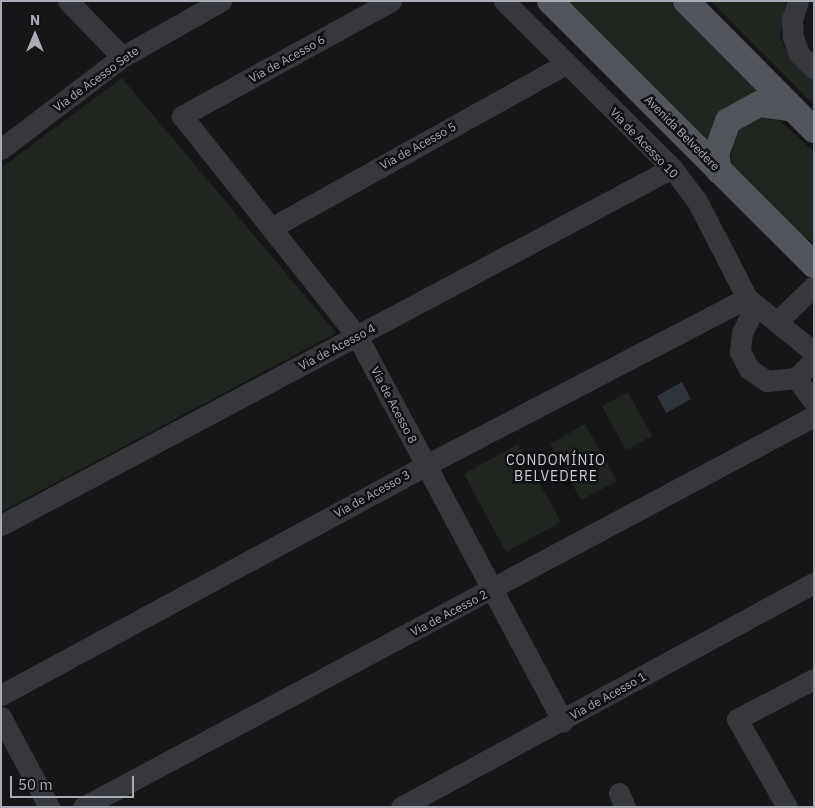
<!DOCTYPE html>
<html>
<head>
<meta charset="utf-8">
<style>
	body { margin:0 }
	#map { position:relative; width:815px; height:808px; overflow:hidden; background:#161618; font-family:"IBM Plex Sans",sans-serif }
	div>[style] { position:absolute }
	.green>* { inset:0; background:#1e261f }
	.water>* { inset:0; background:#2c353c }
	.minor>* { height:21px; margin:-10.5px; padding:0 10.5px; transform-origin:10.5px; border-radius:10.5px; background:#37383d }
	.major>* { height:26px; margin:-13px; padding:0 13px; transform-origin:13px; border-radius:13px; background:#53555c }
	span { translate:-50% -50%; white-space:nowrap; text-align:center; line-height:1.15; -webkit-text-stroke:5px #111113; paint-order:stroke }
	.street-label { font-size:12px; color:#a8adb8 }
	.neighbourhood-label { font-size:14px; color:#c9ccd4; letter-spacing:1px }
	.frame { position:absolute; inset:0; border:2px solid #a8adb8; pointer-events:none }
	.north { position:absolute; left:10px; top:10px; width:50px; height:50px; -webkit-text-stroke:4px #111113; paint-order:stroke; rotate:0deg; font-size:14px; font-weight:700; line-height:20px; text-align:center; color:#a8adb8 }
	.north::after { content:''; display:block; margin:auto; width:18px; height:22px; background:#a8adb8; clip-path:polygon(50% 0,100% 100%,50% 72%,0 100%) }
	.scale { position:absolute; left:10px; top:776px; width:124px; height:22px; box-sizing:border-box; border:2px solid #a8adb8; border-top:0; padding-left:6px; font-size:15px; line-height:18px; white-space:nowrap; color:#a8adb8; -webkit-text-stroke:4px #111113; paint-order:stroke }
</style>
</head>
<body>
<div id="map">
	<div class="green">
		<i style="clip-path:polygon(568px 1px,672px 1px,768px 98px,707px 141px)"></i>
		<i style="clip-path:polygon(711px 1px,786px 1px,780px 36px,785px 49px,814px 78px,814px 105px)"></i>
		<i style="clip-path:polygon(122px 78px,336px 333px,1px 512px,1px 168px)"></i>
		<i style="clip-path:polygon(756px 117px,779px 120px,814px 152px,814px 243px,779px 217px,731px 165px,733px 131px)"></i>
		<i style="clip-path:polygon(628px 392px,652px 436px,626px 450px,602px 406px)"></i>
		<i style="clip-path:polygon(585px 424px,617px 481px,581px 500px,550px 444px)"></i>
		<i style="clip-path:polygon(518px 444px,561px 522px,506px 552px,464px 474px)"></i>
	</div>
	<div class="water">
		<i style="clip-path:polygon(682px 382px,691px 399px,666px 413px,657px 396px)"></i>
	</div>
	<div class="minor">
		<i style="left:68px;top:1px;width:78px;rotate:46deg"></i>
		<i style="left:391px;top:1px;width:239px;rotate:151.2deg"></i>
		<i style="left:182px;top:116px;width:281px;rotate:51.5deg"></i>
		<i style="left:357px;top:336px;width:437px;rotate:61.9deg"></i>
		<i style="left:504px;top:1px;width:237px;rotate:44.8deg"></i>
		<i style="left:672px;top:168px;width:41px;rotate:52.9deg"></i>
		<i style="left:697px;top:201px;width:109px;rotate:62.7deg"></i>
		<i style="left:747px;top:298px;width:86px;rotate:38.9deg"></i>
		<i style="left:798px;top:1px;width:20px;rotate:108deg"></i>
		<i style="left:792px;top:20px;width:17px;rotate:87deg"></i>
		<i style="left:793px;top:37px;width:18px;rotate:71deg"></i>
		<i style="left:799px;top:54px;width:21px;rotate:45deg"></i>
		<i style="left:1px;top:149px;width:152px;rotate:-37.2deg"></i>
		<i style="left:122px;top:57px;width:114px;rotate:-29.5deg"></i>
		<i style="left:271px;top:228px;width:338px;rotate:-29.1deg"></i>
		<i style="left:756px;top:305px;width:30px;rotate:117deg"></i>
		<i style="left:742px;top:332px;width:20px;rotate:96deg"></i>
		<i style="left:740px;top:352px;width:19px;rotate:62deg"></i>
		<i style="left:749px;top:369px;width:22px;rotate:34deg"></i>
		<i style="left:767px;top:381px;width:29px;rotate:-6deg"></i>
		<i style="left:796px;top:378px;width:25px;rotate:-45deg"></i>
		<i style="left:779px;top:320px;width:49px;rotate:-44.2deg"></i>
		<i style="left:796px;top:378px;width:30px;rotate:53deg"></i>
		<i style="left:1px;top:525px;width:760px;rotate:-28.01deg"></i>
		<i style="left:1px;top:695px;width:483px;rotate:-28.4deg"></i>
		<i style="left:426px;top:465px;width:362px;rotate:-27.5deg"></i>
		<i style="left:1px;top:717px;width:102px;rotate:61.9deg"></i>
		<i style="left:619px;top:793px;width:15px;rotate:67deg"></i>
		<i style="left:83px;top:807px;width:829px;rotate:-28.14deg"></i>
		<i style="left:401px;top:807px;width:470px;rotate:-28.5deg"></i>
		<i style="left:787px;top:807px;width:101px;rotate:-119.6deg"></i>
		<i style="left:737px;top:719px;width:87px;rotate:-27.5deg"></i>
	</div>
	<div class="major">
		<i style="left:550px;top:1px;width:373px;rotate:45deg"></i>
		<i style="left:686px;top:1px;width:182px;rotate:45.2deg"></i>
		<i style="left:719px;top:171px;width:17px;rotate:-100deg"></i>
		<i style="left:716px;top:154px;width:35px;rotate:-70deg"></i>
		<i style="left:728px;top:121px;width:35px;rotate:-29deg"></i>
		<i style="left:759px;top:104px;width:34px;rotate:8deg"></i>
	</div>
	<div class="street-label">
		<span style="left:287px;top:59px;rotate:-29deg">Via de Acesso 6</span>
		<span style="left:96px;top:79px;rotate:-36deg">Via de Acesso Sete</span>
		<span style="left:682px;top:133px;rotate:45deg">Avenida Belvedere</span>
		<span style="left:644px;top:143px;rotate:46deg">Via de Acesso 10</span>
		<span style="left:418px;top:146px;rotate:-29deg">Via de Acesso 5</span>
		<span style="left:337px;top:347px;rotate:-28deg">Via de Acesso 4</span>
		<span style="left:394px;top:405px;rotate:62deg">Via de Acesso 8</span>
		<span style="left:372px;top:494px;rotate:-29deg">Via de Acesso 3</span>
		<span style="left:449px;top:613px;rotate:-28deg">Via de Acesso 2</span>
		<span style="left:608px;top:696px;rotate:-29deg">Via de Acesso 1</span>
	</div>
	<div class="neighbourhood-label">
		<span style="left:556px;top:468px">CONDOMÍNIO<br>BELVEDERE</span>
	</div>
	<div class="frame"></div>
	<div class="north">N</div>
	<div class="scale">50 m</div>
</div>
</body>
</html>
